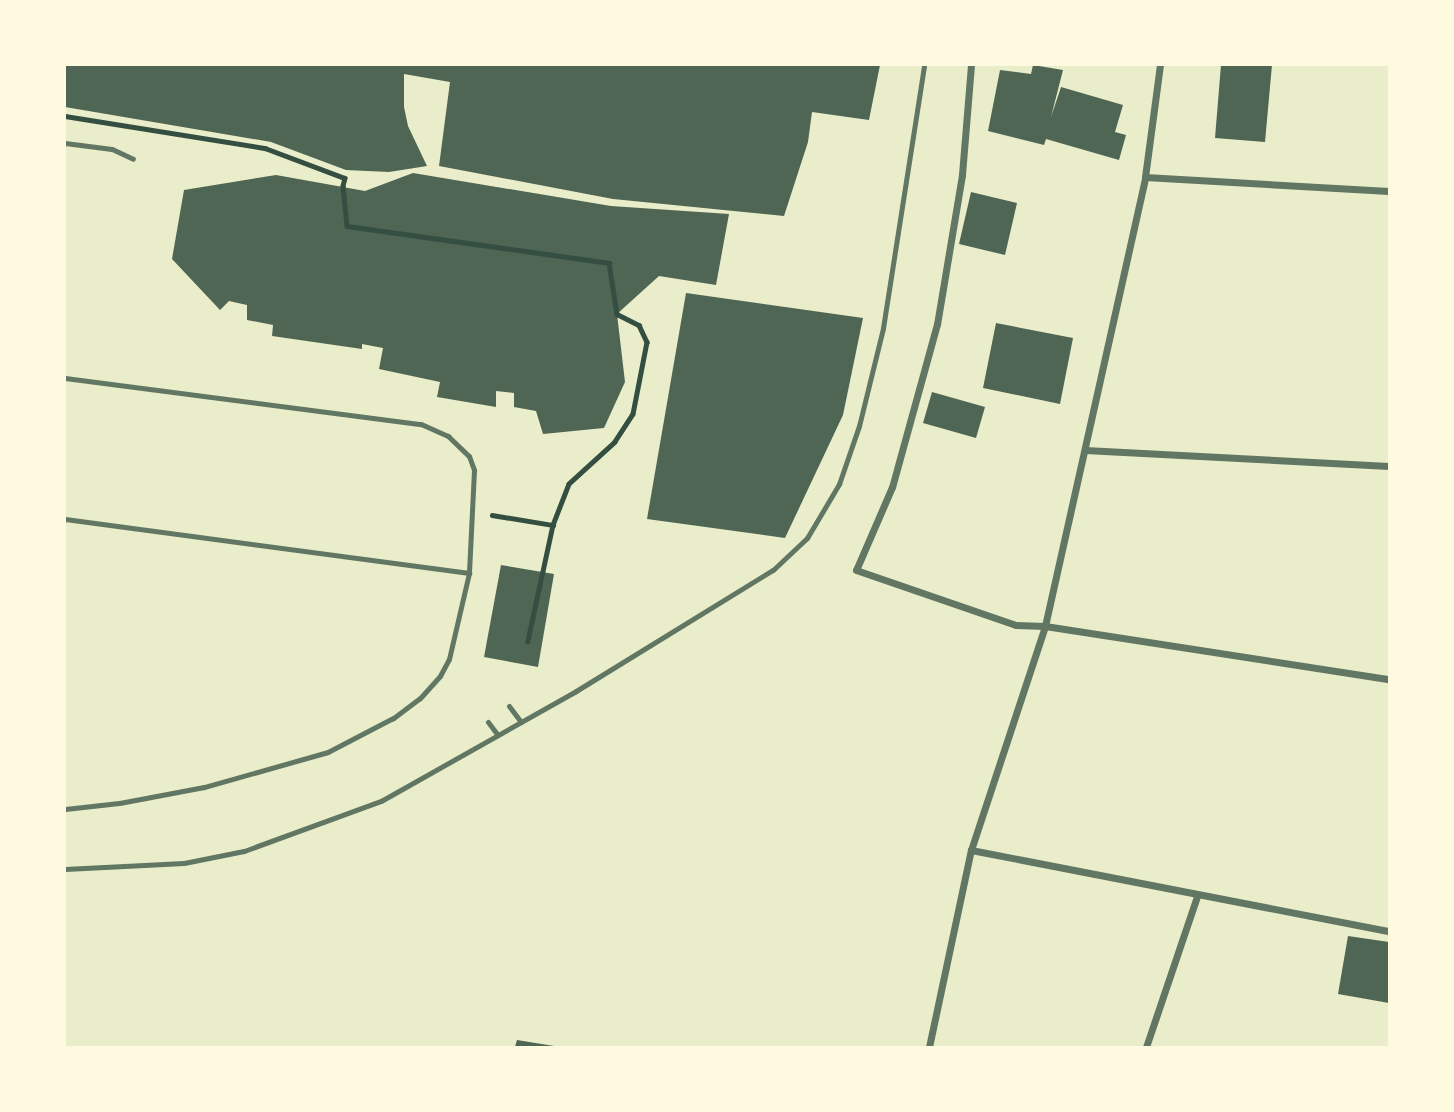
<!DOCTYPE html>
<html>
<head>
<meta charset="utf-8">
<style>
	body { margin:0 }
	#map { position:relative; width:1454px; height:1112px; overflow:hidden; background:#e9edc9; font-family:Barlow,sans-serif }
	div>[style] { position:absolute }
	.building>* { inset:0; background:#4f6655 }
	.path>* { height:4.5px; margin:-2.25px; padding:0 2.25px; transform-origin:2.25px; border-radius:2.25px; background:#344e41 }
	.service>* { height:5px; margin:-2.5px; padding:0 2.5px; transform-origin:2.5px; border-radius:2.5px; background:#617663 }
	.minor>* { height:7px; margin:-3.5px; padding:0 3.5px; transform-origin:3.5px; border-radius:3.5px; background:#617663 }
	span { translate:-50% -50%; white-space:nowrap; text-align:center; line-height:1.15; -webkit-text-stroke:6px #fefae0; paint-order:stroke }
	.frame { position:absolute; inset:0; border:66px solid #fefae0; pointer-events:none }
</style>
</head>
<body>
<div id="map">
	<div class="building">
		<i style="clip-path:polygon(65px 65px,880px 65px,869px 120px,812px 112px,808px 142px,784px 216px,613px 199px,439px 166px,450px 82px,404px 74px,404px 107px,408px 126px,427px 166px,389px 172px,346px 170px,271px 142px,65px 107px)"></i>
		<i style="clip-path:polygon(1033px 65px,1063px 70px,1051px 117px,1061px 87px,1123px 105px,1115px 132px,1126px 135px,1119px 160px,1046px 139px,1044px 145px,988px 131px,1000px 70px,1031px 74px)"></i>
		<i style="clip-path:polygon(1221px 65px,1272px 65px,1265px 142px,1215px 138px)"></i>
		<i style="clip-path:polygon(413px 173px,611px 206px,729px 214px,716px 285px,659px 276px,617px 314px,625px 382px,604px 428px,543px 434px,536px 411px,514px 407px,514px 393px,496px 391px,496px 407px,437px 397px,440px 382px,379px 369px,383px 348px,362px 344px,362px 349px,272px 336px,273px 325px,247px 320px,247px 305px,229px 301px,220px 310px,172px 259px,184px 190px,276px 175px,365px 191px)"></i>
		<i style="clip-path:polygon(971px 192px,1017px 203px,1005px 255px,959px 244px)"></i>
		<i style="clip-path:polygon(686px 293px,863px 318px,843px 415px,785px 538px,647px 519px)"></i>
		<i style="clip-path:polygon(996px 323px,1073px 338px,1060px 404px,983px 388px)"></i>
		<i style="clip-path:polygon(932px 392px,985px 407px,976px 438px,923px 423px)"></i>
		<i style="clip-path:polygon(501px 565px,554px 574px,538px 667px,484px 657px)"></i>
		<i style="clip-path:polygon(1348px 936px,1389px 942px,1389px 1003px,1338px 994px)"></i>
		<i style="clip-path:polygon(517px 1040px,554px 1046px,554px 1047px,515px 1047px)"></i>
	</div>
	<div class="path">
		<i style="left:65px;top:116px;width:203px;rotate:9.1deg"></i>
		<i style="left:265px;top:148px;width:85px;rotate:20.6deg"></i>
		<i style="left:345px;top:178px;width:8px;rotate:104deg"></i>
		<i style="left:343px;top:186px;width:40px;rotate:84.3deg"></i>
		<i style="left:347px;top:226px;width:265px;rotate:8deg"></i>
		<i style="left:609px;top:263px;width:52px;rotate:81.1deg"></i>
		<i style="left:617px;top:314px;width:25px;rotate:27deg"></i>
		<i style="left:639px;top:325px;width:19px;rotate:65deg"></i>
		<i style="left:647px;top:342px;width:73px;rotate:101deg"></i>
		<i style="left:633px;top:414px;width:33px;rotate:123deg"></i>
		<i style="left:615px;top:442px;width:62px;rotate:137.6deg"></i>
		<i style="left:569px;top:484px;width:44px;rotate:111.3deg"></i>
		<i style="left:553px;top:525px;width:119px;rotate:102.2deg"></i>
		<i style="left:492px;top:515px;width:62px;rotate:9.3deg"></i>
	</div>
	<div class="service">
		<i style="left:65px;top:143px;width:47px;rotate:7.3deg"></i>
		<i style="left:112px;top:149px;width:23px;rotate:25deg"></i>
		<i style="left:65px;top:378px;width:359px;rotate:7.4deg"></i>
		<i style="left:421px;top:424px;width:30px;rotate:24deg"></i>
		<i style="left:448px;top:436px;width:29px;rotate:44deg"></i>
		<i style="left:469px;top:456px;width:15px;rotate:70deg"></i>
		<i style="left:474px;top:470px;width:103px;rotate:92.8deg"></i>
		<i style="left:65px;top:519px;width:408px;rotate:7.6deg"></i>
		<i style="left:469px;top:573px;width:88px;rotate:103.1deg"></i>
		<i style="left:449px;top:659px;width:19px;rotate:118deg"></i>
		<i style="left:440px;top:676px;width:30px;rotate:132deg"></i>
		<i style="left:420px;top:698px;width:34px;rotate:143deg"></i>
		<i style="left:393px;top:718px;width:73px;rotate:152.4deg"></i>
		<i style="left:328px;top:752px;width:129px;rotate:164.2deg"></i>
		<i style="left:204px;top:787px;width:86px;rotate:169.3deg"></i>
		<i style="left:119px;top:803px;width:54px;rotate:173.7deg"></i>
		<i style="left:509px;top:706px;width:20px;rotate:53deg"></i>
		<i style="left:488px;top:722px;width:15px;rotate:53deg"></i>
		<i style="left:65px;top:869px;width:119px;rotate:-2.9deg"></i>
		<i style="left:184px;top:863px;width:61px;rotate:-11.3deg"></i>
		<i style="left:244px;top:851px;width:146px;rotate:-20.1deg"></i>
		<i style="left:381px;top:801px;width:224px;rotate:-29.4deg"></i>
		<i style="left:576px;top:691px;width:231px;rotate:-31.6deg"></i>
		<i style="left:773px;top:570px;width:47px;rotate:-43.3deg"></i>
		<i style="left:807px;top:538px;width:63px;rotate:-59.3deg"></i>
		<i style="left:839px;top:484px;width:61px;rotate:-71deg"></i>
		<i style="left:859px;top:426px;width:101px;rotate:-76.2deg"></i>
		<i style="left:883px;top:328px;width:266px;rotate:-81.1deg"></i>
	</div>
	<div class="minor">
		<i style="left:971px;top:65px;width:110px;rotate:94.7deg"></i>
		<i style="left:962px;top:175px;width:151px;rotate:99.5deg"></i>
		<i style="left:937px;top:324px;width:169px;rotate:105.4deg"></i>
		<i style="left:892px;top:487px;width:90px;rotate:113.4deg"></i>
		<i style="left:856px;top:570px;width:169px;rotate:19deg"></i>
		<i style="left:1016px;top:625px;width:29px;rotate:2deg"></i>
		<i style="left:1045px;top:626px;width:348px;rotate:8.8deg"></i>
		<i style="left:1145px;top:177px;width:244px;rotate:3.3deg"></i>
		<i style="left:1085px;top:450px;width:304px;rotate:3deg"></i>
		<i style="left:971px;top:850px;width:426px;rotate:11deg"></i>
		<i style="left:929px;top:1047px;width:201px;rotate:-78deg"></i>
		<i style="left:971px;top:850px;width:236px;rotate:-71.7deg"></i>
		<i style="left:1045px;top:626px;width:460px;rotate:-77.4deg"></i>
		<i style="left:1145px;top:177px;width:113px;rotate:-82.4deg"></i>
		<i style="left:1146px;top:1047px;width:159px;rotate:-71.3deg"></i>
	</div>
	<div class="frame"></div>
</div>
</body>
</html>
